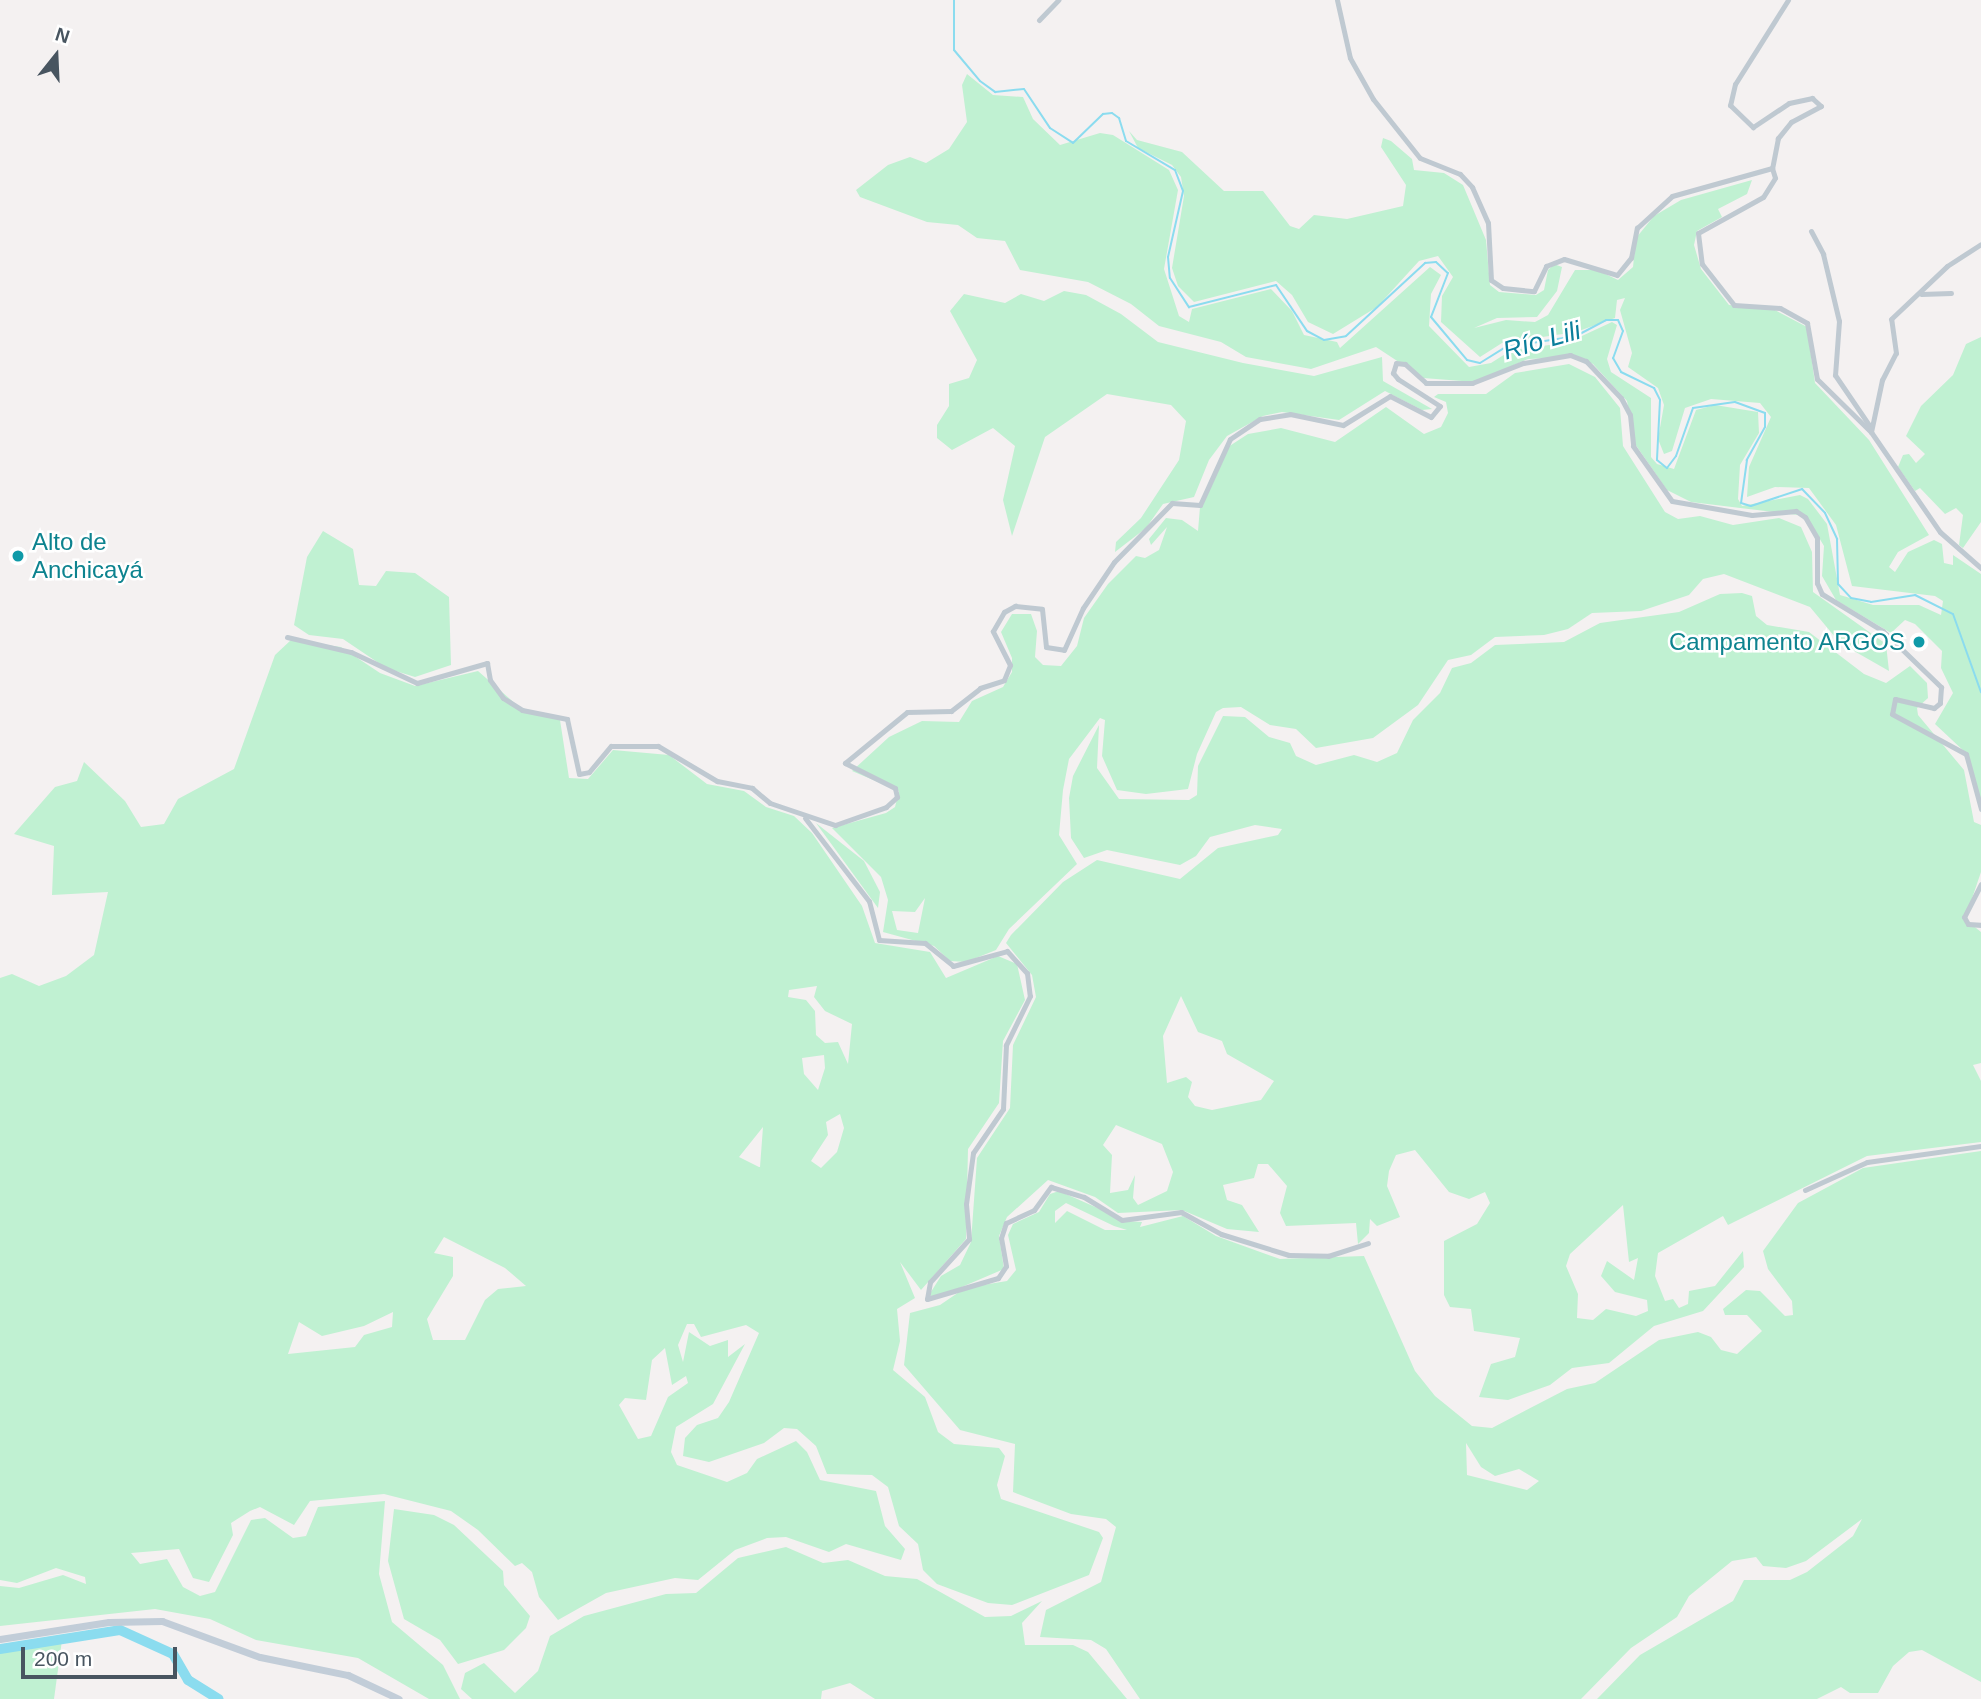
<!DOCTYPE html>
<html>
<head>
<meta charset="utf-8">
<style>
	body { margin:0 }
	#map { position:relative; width:1981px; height:1699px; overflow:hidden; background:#f4f1f1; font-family:Helvetica,sans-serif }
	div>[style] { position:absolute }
	.green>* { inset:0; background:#c0f1d2 }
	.stream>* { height:2px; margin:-1px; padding:0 1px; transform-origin:1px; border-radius:1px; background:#8bdcef }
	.river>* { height:10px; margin:-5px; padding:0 5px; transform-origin:5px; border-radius:5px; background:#8bdcef }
	.street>* { height:5px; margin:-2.5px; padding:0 2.5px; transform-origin:2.5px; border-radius:2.5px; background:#bfc9d1 }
	.secondary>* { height:7px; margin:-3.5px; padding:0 3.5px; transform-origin:3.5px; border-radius:3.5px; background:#c2cdd8 }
	.dots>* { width:19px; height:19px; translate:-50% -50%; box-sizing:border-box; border:4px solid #fff; border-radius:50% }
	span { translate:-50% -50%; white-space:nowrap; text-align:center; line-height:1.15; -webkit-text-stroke:5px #fff; paint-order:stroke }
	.culture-label { font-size:24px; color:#0d838f }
	.left { translate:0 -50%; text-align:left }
	.right { translate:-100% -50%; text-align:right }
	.water-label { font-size:26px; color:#097e9b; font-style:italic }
	.north { position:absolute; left:21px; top:21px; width:70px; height:70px; -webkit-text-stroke:5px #fff; paint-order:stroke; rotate:18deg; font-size:19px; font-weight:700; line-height:28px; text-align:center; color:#485560 }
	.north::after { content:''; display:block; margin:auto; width:24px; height:32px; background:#485560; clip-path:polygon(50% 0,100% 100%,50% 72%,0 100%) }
	.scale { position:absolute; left:21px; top:1647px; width:156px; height:32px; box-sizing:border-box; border:4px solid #485560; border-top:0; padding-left:9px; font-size:21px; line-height:24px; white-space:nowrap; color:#485560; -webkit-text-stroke:5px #fff; paint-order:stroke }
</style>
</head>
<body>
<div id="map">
	<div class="green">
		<i style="clip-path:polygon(967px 74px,993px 95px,1023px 97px,1033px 119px,1060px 145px,1100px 133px,1113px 135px,1169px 170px,1178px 190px,1164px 269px,1179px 316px,1189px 322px,1192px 309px,1271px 289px,1292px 311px,1304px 335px,1337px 342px,1340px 348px,1430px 267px,1441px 275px,1431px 294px,1429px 326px,1469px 367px,1491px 363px,1510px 351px,1569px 342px,1612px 322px,1617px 325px,1607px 359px,1611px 372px,1651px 398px,1651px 457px,1657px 464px,1674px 469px,1696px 410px,1715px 405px,1758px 412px,1759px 433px,1740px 465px,1738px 499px,1742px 506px,1800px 495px,1808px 499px,1827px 524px,1840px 595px,1873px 605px,1919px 605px,1941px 615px,1943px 601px,1935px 596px,1852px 586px,1836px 525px,1809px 488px,1775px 487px,1747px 497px,1749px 467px,1771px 417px,1760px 403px,1711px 399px,1685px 408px,1672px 451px,1664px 454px,1658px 439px,1664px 405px,1658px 388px,1628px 367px,1632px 353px,1620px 310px,1625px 298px,1617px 300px,1615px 318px,1576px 332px,1502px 343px,1480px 357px,1441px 322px,1442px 296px,1453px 277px,1438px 256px,1419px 261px,1377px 307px,1333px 334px,1308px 322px,1292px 295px,1276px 281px,1194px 302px,1178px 286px,1172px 268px,1184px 196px,1181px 177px,1172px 165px,1138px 148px,1129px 131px,1137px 140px,1182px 152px,1224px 191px,1263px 191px,1290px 226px,1299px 229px,1314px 215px,1347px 219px,1403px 206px,1406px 185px,1381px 147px,1383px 138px,1391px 141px,1412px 159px,1414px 170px,1444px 173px,1463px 185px,1486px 240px,1490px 285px,1499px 292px,1536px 295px,1544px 290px,1548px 270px,1554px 264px,1562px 267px,1557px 291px,1537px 317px,1497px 318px,1474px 328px,1506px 320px,1535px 322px,1548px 315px,1575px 270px,1597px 270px,1618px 280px,1633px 267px,1636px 238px,1654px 216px,1681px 200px,1752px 180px,1747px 194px,1718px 209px,1722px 217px,1697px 231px,1694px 245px,1701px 269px,1729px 305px,1773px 309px,1807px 327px,1815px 383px,1869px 440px,1929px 535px,1898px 552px,1889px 567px,1895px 572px,1908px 552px,1934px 540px,1942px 544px,1944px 563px,1953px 565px,1953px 555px,1981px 574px,1981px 806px,1967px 754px,1935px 724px,1953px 693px,1941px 668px,1942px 651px,1915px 624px,1905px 620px,1891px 633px,1836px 600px,1822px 576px,1824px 546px,1806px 516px,1691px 502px,1667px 490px,1635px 444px,1627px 401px,1593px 364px,1576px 357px,1528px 359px,1475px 382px,1423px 378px,1376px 347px,1311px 369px,1246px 357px,1221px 342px,1159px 326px,1131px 304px,1088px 282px,1020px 270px,1005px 241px,977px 238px,958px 225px,927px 222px,860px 197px,856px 190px,888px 165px,910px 157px,926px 163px,949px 149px,967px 122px,962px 85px)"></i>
		<i style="clip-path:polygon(1064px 291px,1086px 295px,1121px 314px,1158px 342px,1243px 363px,1314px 376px,1382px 357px,1383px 381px,1432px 409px,1422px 410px,1385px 391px,1339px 420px,1282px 412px,1263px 416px,1227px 436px,1209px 460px,1194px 497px,1163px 504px,1146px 528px,1115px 552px,1116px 542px,1141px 518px,1179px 460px,1186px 421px,1171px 405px,1107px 394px,1045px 437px,1012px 536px,1003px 500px,1015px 446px,993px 428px,952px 450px,937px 438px,937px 425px,949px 406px,949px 384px,969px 378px,977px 360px,950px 311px,964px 294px,1005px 303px,1021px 294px,1044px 301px)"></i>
		<i style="clip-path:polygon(1981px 337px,1981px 522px,1963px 548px,1959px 545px,1963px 515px,1956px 508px,1945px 514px,1920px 488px,1915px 491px,1898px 467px,1903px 455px,1909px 454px,1916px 463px,1925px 454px,1906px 436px,1921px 406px,1953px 375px,1966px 344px)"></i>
		<i style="clip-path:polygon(evenodd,1569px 364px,1595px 377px,1620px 408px,1623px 446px,1665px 512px,1678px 519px,1700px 516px,1733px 525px,1779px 518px,1801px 527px,1812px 552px,1813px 592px,1886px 644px,1889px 671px,1840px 643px,1810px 607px,1724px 574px,1703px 579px,1689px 595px,1641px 611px,1592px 613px,1568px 629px,1544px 635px,1495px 637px,1471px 655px,1448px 660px,1418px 705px,1373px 738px,1316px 748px,1296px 729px,1270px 725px,1241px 707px,1223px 708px,1216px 712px,1197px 754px,1188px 789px,1146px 794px,1117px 790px,1102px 756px,1105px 720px,1100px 718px,1069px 759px,1063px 790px,1059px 835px,1077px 864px,1009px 929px,996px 950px,966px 962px,950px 961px,934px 946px,883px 932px,888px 900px,881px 877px,832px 828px,886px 813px,895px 807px,899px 791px,852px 771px,889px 737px,922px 721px,959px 722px,972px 701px,1003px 687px,1012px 672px,1012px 658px,1001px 632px,1012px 614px,1031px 614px,1037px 631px,1035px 657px,1043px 665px,1061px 666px,1077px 646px,1084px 618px,1108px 584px,1136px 556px,1145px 558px,1159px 550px,1167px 527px,1151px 545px,1149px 539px,1166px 518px,1182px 520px,1198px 531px,1200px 507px,1228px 447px,1248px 434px,1281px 428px,1335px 442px,1386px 407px,1424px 434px,1441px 427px,1448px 413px,1446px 402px,1434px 397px,1438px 394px,1486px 394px,1515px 373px,1569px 364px,925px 898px,918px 933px,897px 930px,892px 911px,915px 912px,925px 898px)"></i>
		<i style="clip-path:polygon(323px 531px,353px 549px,359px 585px,376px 586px,386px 571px,415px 573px,449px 597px,451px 665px,415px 677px,386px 668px,343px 639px,309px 635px,294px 625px,307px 557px)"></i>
		<i style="clip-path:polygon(evenodd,1742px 593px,1752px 596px,1756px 616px,1767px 625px,1809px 632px,1864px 674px,1886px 683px,1910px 666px,1927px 683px,1928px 698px,1917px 708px,1918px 715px,1964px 770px,1974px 822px,1981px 825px,1981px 872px,1965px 919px,1981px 932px,1981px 1063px,1973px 1065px,1981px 1081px,1981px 1142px,1867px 1156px,1728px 1225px,1723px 1216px,1658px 1253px,1655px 1276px,1665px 1301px,1673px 1299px,1679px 1308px,1688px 1304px,1689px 1291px,1715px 1286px,1743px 1251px,1744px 1267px,1703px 1311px,1654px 1326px,1609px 1363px,1572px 1368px,1550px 1385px,1508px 1400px,1479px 1397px,1491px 1364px,1515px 1357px,1520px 1338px,1474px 1331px,1471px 1309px,1450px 1307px,1444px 1295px,1444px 1241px,1477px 1224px,1490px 1203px,1485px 1192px,1469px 1199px,1449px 1192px,1415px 1150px,1396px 1155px,1389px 1171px,1387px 1186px,1400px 1217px,1377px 1226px,1370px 1219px,1369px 1233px,1358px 1244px,1356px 1223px,1286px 1226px,1280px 1213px,1287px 1186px,1268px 1164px,1258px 1164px,1254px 1178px,1223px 1185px,1227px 1200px,1242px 1205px,1259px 1232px,1227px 1229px,1182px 1210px,1118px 1213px,1095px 1197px,1048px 1180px,1007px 1217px,999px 1236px,1004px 1269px,936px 1298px,929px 1295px,941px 1276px,960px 1265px,971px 1242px,977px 1158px,1010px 1108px,1013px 1045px,1036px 997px,1032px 975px,1006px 943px,1011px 935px,1063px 882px,1097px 860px,1180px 879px,1218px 848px,1278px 835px,1282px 829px,1255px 825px,1210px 837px,1196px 856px,1180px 865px,1107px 850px,1084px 858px,1071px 838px,1069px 798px,1073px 776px,1099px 725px,1097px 768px,1119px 799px,1189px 800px,1197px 795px,1198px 766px,1223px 716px,1245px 717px,1269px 737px,1290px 743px,1296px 756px,1316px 765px,1354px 755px,1377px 762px,1397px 753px,1413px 720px,1440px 693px,1452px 668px,1471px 663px,1495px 645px,1564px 642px,1600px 623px,1679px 612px,1720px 594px,1742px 593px,1181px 996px,1198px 1032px,1222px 1041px,1227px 1054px,1274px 1081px,1261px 1100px,1212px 1110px,1195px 1106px,1188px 1097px,1192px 1082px,1186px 1077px,1167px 1083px,1163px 1036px,1181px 996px,1742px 593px,1116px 1125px,1162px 1144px,1173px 1172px,1167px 1191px,1138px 1205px,1133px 1198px,1135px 1175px,1128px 1190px,1110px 1193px,1112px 1155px,1103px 1145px,1116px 1125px,1742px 593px,1623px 1205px,1629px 1262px,1638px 1258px,1634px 1280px,1607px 1261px,1601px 1276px,1615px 1292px,1647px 1300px,1648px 1311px,1636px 1316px,1606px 1309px,1593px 1320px,1577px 1318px,1578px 1294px,1566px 1266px,1570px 1254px,1623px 1205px)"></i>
		<i style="clip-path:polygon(evenodd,291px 640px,341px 647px,380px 673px,415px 686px,478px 671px,519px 707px,560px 720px,569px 778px,588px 779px,613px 750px,669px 755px,707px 784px,744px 791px,766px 807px,794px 816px,812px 833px,862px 906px,875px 943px,930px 952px,946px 978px,998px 956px,1017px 964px,1025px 1000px,1003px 1041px,999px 1103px,968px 1149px,966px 1239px,921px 1290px,900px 1262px,915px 1298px,897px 1309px,900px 1341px,893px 1370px,925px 1397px,938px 1432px,954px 1444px,999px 1448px,1005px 1456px,997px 1485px,1001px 1499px,1099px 1532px,1103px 1538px,1089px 1575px,1012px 1605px,988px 1603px,937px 1584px,923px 1570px,918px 1544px,899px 1526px,888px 1487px,872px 1475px,827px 1474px,816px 1446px,797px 1429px,784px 1428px,764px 1443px,709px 1462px,683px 1456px,685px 1438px,697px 1425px,718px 1418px,729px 1402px,759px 1333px,746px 1325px,701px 1337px,694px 1324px,687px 1324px,678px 1345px,683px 1362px,689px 1332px,710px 1346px,728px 1340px,728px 1357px,745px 1344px,713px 1404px,676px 1427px,671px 1452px,677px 1465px,727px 1482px,747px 1473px,757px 1459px,796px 1441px,807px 1452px,820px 1480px,876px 1491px,885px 1526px,905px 1549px,901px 1560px,846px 1544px,829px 1552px,786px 1537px,767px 1538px,735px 1550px,698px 1580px,675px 1578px,606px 1593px,558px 1620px,539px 1597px,532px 1572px,522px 1563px,515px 1566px,478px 1530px,451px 1511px,384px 1494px,310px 1501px,294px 1525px,260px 1507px,250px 1511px,231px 1523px,233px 1535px,209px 1582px,193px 1578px,179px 1549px,131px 1553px,140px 1564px,167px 1559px,183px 1587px,200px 1596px,215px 1592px,251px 1520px,265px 1518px,293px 1538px,306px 1536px,318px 1507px,385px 1501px,379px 1574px,392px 1622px,443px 1665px,460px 1699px,429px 1699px,358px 1658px,256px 1640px,210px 1619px,155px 1609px,0 1626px,0 1586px,19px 1588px,63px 1575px,86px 1584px,85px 1577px,56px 1568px,17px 1583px,0 1580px,0 978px,12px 974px,39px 986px,66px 976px,94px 955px,108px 892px,52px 895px,54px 846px,14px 834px,55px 787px,77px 781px,84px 762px,125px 801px,141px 827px,164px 824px,178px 799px,234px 769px,275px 655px,291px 640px,817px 986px,814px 997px,825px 1011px,852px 1024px,848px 1064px,838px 1042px,825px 1043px,816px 1035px,815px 1011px,806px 1000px,788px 997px,789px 990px,817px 986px,291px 640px,824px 1055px,825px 1068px,818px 1090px,804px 1074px,802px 1058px,824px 1055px,291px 640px,840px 1114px,844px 1128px,837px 1152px,821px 1168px,811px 1161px,828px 1135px,826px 1122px,840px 1114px,291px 640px,763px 1127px,760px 1167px,759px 1167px,739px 1157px,763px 1127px,291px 640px,444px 1237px,505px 1268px,526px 1286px,498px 1289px,485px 1300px,465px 1340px,433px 1340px,427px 1319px,453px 1276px,453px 1257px,434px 1253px,444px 1237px,291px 640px,393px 1312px,392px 1327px,364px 1335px,355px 1347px,288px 1354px,299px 1322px,322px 1336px,364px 1326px,393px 1312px,291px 640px,665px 1348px,672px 1385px,686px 1376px,688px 1383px,668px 1397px,651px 1436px,638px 1439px,619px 1405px,625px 1398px,646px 1400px,652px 1360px,665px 1348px)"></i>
		<i style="clip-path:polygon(816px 823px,864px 861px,880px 892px,878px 908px)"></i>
		<i style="clip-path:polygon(evenodd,1981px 1151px,1981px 1682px,1922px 1650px,1909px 1652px,1893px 1666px,1878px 1693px,1850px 1693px,1841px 1687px,1817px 1699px,1597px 1699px,1640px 1655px,1733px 1601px,1744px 1580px,1790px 1580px,1807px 1572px,1853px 1536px,1862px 1519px,1806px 1561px,1786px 1568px,1763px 1566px,1756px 1557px,1732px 1561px,1689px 1596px,1677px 1617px,1631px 1648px,1581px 1699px,1140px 1699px,1106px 1649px,1091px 1640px,1040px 1637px,1046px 1610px,1101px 1582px,1116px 1527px,1106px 1519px,1071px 1514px,1013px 1492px,1015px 1444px,960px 1430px,904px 1365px,910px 1313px,940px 1305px,965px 1288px,1007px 1281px,1016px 1270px,1008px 1235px,1013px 1224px,1039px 1212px,1050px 1194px,1059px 1191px,1127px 1221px,1142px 1222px,1140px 1227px,1183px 1216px,1216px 1236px,1280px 1259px,1364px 1256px,1415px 1371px,1435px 1396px,1472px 1426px,1492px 1428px,1567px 1389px,1595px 1383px,1659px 1340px,1698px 1332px,1711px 1337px,1721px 1350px,1737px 1354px,1762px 1331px,1747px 1315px,1725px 1315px,1723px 1309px,1746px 1290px,1760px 1291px,1785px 1316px,1793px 1315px,1792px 1301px,1768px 1269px,1763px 1251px,1798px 1203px,1863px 1168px,1981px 1151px,1066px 1203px,1114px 1226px,1127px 1230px,1105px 1230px,1067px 1211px,1055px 1223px,1055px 1211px,1066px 1203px,1981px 1151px,1466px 1443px,1481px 1467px,1495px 1476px,1519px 1469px,1539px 1481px,1527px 1490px,1467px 1475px,1466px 1443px)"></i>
		<i style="clip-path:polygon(394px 1509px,434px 1515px,454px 1525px,503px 1571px,504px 1585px,530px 1616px,526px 1628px,504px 1650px,458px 1664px,440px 1640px,404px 1619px,388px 1561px)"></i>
		<i style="clip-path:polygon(786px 1547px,823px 1563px,848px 1560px,885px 1576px,917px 1579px,985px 1617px,1011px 1616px,1042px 1601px,1022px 1623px,1025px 1645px,1073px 1645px,1088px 1652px,1127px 1699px,875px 1699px,850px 1683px,822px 1691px,821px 1699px,472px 1699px,461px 1689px,465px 1673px,484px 1663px,515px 1693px,538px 1671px,550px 1636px,584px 1616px,666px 1594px,696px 1593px,738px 1558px)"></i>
		<i style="clip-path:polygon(62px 1640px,54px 1699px,0 1699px,0 1649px)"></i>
	</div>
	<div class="stream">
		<i style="left:954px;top:0;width:50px;rotate:90deg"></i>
		<i style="left:954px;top:50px;width:40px;rotate:50deg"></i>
		<i style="left:980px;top:81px;width:19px;rotate:36deg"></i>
		<i style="left:995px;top:92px;width:29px;rotate:-6deg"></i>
		<i style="left:1024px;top:89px;width:47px;rotate:56.3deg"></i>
		<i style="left:1050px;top:128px;width:27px;rotate:33deg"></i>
		<i style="left:1073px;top:143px;width:42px;rotate:-44deg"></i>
		<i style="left:1103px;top:114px;width:9px;rotate:-6deg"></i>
		<i style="left:1112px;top:113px;width:9px;rotate:36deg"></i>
		<i style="left:1119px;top:118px;width:24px;rotate:73deg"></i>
		<i style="left:1126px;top:141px;width:57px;rotate:30.6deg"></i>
		<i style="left:1175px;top:170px;width:22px;rotate:69deg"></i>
		<i style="left:1183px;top:191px;width:68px;rotate:102.8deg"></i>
		<i style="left:1168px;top:257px;width:21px;rotate:85deg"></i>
		<i style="left:1170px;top:278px;width:35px;rotate:57deg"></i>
		<i style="left:1189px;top:307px;width:90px;rotate:-14.2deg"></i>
		<i style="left:1276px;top:285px;width:55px;rotate:56deg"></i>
		<i style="left:1307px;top:331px;width:19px;rotate:28deg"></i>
		<i style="left:1324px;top:340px;width:22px;rotate:-10deg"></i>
		<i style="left:1346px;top:336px;width:108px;rotate:-42.7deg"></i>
		<i style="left:1425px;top:263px;width:11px;rotate:-5deg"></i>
		<i style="left:1436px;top:262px;width:16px;rotate:43deg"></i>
		<i style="left:1448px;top:273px;width:47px;rotate:111.1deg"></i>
		<i style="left:1431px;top:317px;width:56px;rotate:50.1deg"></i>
		<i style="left:1467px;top:360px;width:13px;rotate:13deg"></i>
		<i style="left:1480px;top:363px;width:31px;rotate:-32deg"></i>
		<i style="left:1506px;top:347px;width:71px;rotate:-8.9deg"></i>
		<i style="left:1576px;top:336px;width:34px;rotate:-28deg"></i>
		<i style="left:1606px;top:320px;width:12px"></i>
		<i style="left:1618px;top:320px;width:12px;rotate:66deg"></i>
		<i style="left:1623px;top:331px;width:29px;rotate:110deg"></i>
		<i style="left:1613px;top:358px;width:16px;rotate:60deg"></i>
		<i style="left:1621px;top:372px;width:37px;rotate:26deg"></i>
		<i style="left:1654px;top:388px;width:13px;rotate:63deg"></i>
		<i style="left:1660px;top:400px;width:60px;rotate:92.9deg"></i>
		<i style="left:1657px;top:460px;width:13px;rotate:39deg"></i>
		<i style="left:1667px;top:468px;width:15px;rotate:-53deg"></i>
		<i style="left:1676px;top:456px;width:51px;rotate:-70.5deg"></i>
		<i style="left:1693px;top:408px;width:42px;rotate:-8.1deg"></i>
		<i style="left:1735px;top:402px;width:32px;rotate:20deg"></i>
		<i style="left:1765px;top:413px;width:14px;rotate:90deg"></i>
		<i style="left:1765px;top:427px;width:38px;rotate:119deg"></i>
		<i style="left:1747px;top:460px;width:43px;rotate:97.9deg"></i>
		<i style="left:1741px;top:503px;width:10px;rotate:17deg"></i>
		<i style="left:1751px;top:506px;width:54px;rotate:-18.4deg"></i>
		<i style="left:1802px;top:489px;width:33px;rotate:46deg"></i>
		<i style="left:1825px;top:513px;width:29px;rotate:65deg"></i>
		<i style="left:1837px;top:539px;width:45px;rotate:88.7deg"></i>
		<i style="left:1838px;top:584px;width:19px;rotate:47deg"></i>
		<i style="left:1851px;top:598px;width:20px;rotate:11deg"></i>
		<i style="left:1871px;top:602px;width:45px;rotate:-9deg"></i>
		<i style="left:1915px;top:595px;width:42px;rotate:26.6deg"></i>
		<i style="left:1953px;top:614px;width:83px;rotate:70.3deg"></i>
	</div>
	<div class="river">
		<i style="left:0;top:1649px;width:121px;rotate:-9deg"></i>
		<i style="left:120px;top:1630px;width:58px;rotate:24.4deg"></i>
		<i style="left:173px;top:1654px;width:30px;rotate:60deg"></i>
		<i style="left:188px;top:1680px;width:36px;rotate:32deg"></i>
	</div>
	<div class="street">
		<i style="left:1337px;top:0;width:59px;rotate:77.4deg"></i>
		<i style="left:1350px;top:58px;width:47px;rotate:60.7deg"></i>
		<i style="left:1373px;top:99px;width:75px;rotate:51.5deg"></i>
		<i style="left:1420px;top:158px;width:43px;rotate:21.8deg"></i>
		<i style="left:1460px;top:174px;width:18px;rotate:47deg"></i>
		<i style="left:1472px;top:187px;width:39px;rotate:66deg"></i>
		<i style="left:1488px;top:223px;width:57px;rotate:87deg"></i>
		<i style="left:1491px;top:280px;width:14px;rotate:34deg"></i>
		<i style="left:1503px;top:288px;width:31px;rotate:6deg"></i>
		<i style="left:1534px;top:291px;width:28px;rotate:-64deg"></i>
		<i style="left:1546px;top:266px;width:19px;rotate:-21deg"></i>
		<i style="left:1564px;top:259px;width:55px;rotate:16.8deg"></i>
		<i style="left:1617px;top:275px;width:22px;rotate:-51deg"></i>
		<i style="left:1631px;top:258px;width:31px;rotate:-79deg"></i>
		<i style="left:1637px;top:228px;width:47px;rotate:-42.4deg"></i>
		<i style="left:1672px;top:196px;width:104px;rotate:-15.6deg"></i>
		<i style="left:1788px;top:0;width:99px;rotate:122.2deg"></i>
		<i style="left:1735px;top:84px;width:22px;rotate:103deg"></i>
		<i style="left:1730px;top:105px;width:32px;rotate:44deg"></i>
		<i style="left:1753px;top:127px;width:43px;rotate:-33.7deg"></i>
		<i style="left:1789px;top:103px;width:24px;rotate:-12deg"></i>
		<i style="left:1812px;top:98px;width:12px;rotate:42deg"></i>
		<i style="left:1821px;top:106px;width:34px;rotate:152deg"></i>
		<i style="left:1791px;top:122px;width:21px;rotate:129deg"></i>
		<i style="left:1778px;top:138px;width:31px;rotate:101deg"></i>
		<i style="left:1772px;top:168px;width:10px;rotate:73deg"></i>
		<i style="left:1775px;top:178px;width:22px;rotate:122deg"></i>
		<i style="left:1763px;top:197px;width:74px;rotate:151deg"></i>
		<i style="left:1698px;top:233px;width:31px;rotate:83deg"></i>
		<i style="left:1702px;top:264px;width:52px;rotate:52deg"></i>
		<i style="left:1734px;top:305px;width:46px;rotate:3.7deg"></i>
		<i style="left:1780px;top:308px;width:31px;rotate:29deg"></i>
		<i style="left:1807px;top:323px;width:57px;rotate:79.9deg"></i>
		<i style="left:1817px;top:379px;width:76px;rotate:44.5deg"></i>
		<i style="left:1871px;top:432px;width:121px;rotate:55.4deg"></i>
		<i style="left:1940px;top:532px;width:55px;rotate:41.3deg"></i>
		<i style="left:1039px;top:20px;width:28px;rotate:-46deg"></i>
		<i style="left:1811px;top:231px;width:26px;rotate:62deg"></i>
		<i style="left:1823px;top:254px;width:69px;rotate:76.6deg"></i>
		<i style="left:1839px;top:321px;width:54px;rotate:94.2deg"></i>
		<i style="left:1835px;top:375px;width:64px;rotate:55.8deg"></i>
		<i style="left:1921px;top:294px;width:30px;rotate:-2deg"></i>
		<i style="left:1871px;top:432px;width:53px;rotate:-78.1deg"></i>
		<i style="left:1882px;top:380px;width:30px;rotate:-63deg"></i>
		<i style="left:1896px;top:353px;width:34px;rotate:-98deg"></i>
		<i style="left:1891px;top:319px;width:77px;rotate:-43.4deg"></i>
		<i style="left:1947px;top:266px;width:40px;rotate:-32.9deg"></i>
		<i style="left:287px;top:637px;width:66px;rotate:13.2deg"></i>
		<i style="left:351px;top:652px;width:73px;rotate:25.2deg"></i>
		<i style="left:417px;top:683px;width:73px;rotate:-15.9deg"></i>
		<i style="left:487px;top:663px;width:17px;rotate:80deg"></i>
		<i style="left:490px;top:680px;width:22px;rotate:54deg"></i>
		<i style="left:503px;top:698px;width:22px;rotate:32deg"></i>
		<i style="left:522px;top:710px;width:46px;rotate:11.3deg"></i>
		<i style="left:567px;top:719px;width:56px;rotate:77.7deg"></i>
		<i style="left:579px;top:774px;width:10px;rotate:-11deg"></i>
		<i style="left:589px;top:772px;width:34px;rotate:-50deg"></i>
		<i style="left:611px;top:746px;width:47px"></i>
		<i style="left:658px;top:746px;width:69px;rotate:30.7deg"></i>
		<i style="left:717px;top:781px;width:36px;rotate:11deg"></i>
		<i style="left:752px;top:788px;width:23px;rotate:40deg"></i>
		<i style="left:770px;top:803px;width:69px;rotate:18.7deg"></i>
		<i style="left:835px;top:825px;width:54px;rotate:-19.4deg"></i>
		<i style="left:886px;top:807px;width:15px;rotate:-42deg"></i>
		<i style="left:897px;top:797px;width:9px;rotate:-103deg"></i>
		<i style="left:895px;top:788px;width:56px;rotate:-153.4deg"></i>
		<i style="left:845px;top:763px;width:80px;rotate:-39.4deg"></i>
		<i style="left:907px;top:712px;width:44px;rotate:-1.3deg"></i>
		<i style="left:951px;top:711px;width:37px;rotate:-38deg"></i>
		<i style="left:980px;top:688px;width:25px;rotate:-18deg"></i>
		<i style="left:1004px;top:680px;width:16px;rotate:-68deg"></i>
		<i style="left:1010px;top:665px;width:38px;rotate:-117deg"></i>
		<i style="left:993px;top:631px;width:22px;rotate:-60deg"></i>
		<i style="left:1004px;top:612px;width:13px;rotate:-29deg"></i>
		<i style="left:1015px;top:606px;width:27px;rotate:6deg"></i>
		<i style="left:1042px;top:609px;width:38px;rotate:84deg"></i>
		<i style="left:1046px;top:647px;width:18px;rotate:9deg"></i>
		<i style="left:1064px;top:650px;width:46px;rotate:-65.7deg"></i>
		<i style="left:1083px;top:608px;width:55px;rotate:-56deg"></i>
		<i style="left:1114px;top:562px;width:83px;rotate:-45.5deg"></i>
		<i style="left:1172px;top:503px;width:28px;rotate:4deg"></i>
		<i style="left:1200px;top:505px;width:72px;rotate:-65.6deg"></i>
		<i style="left:1230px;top:439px;width:36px;rotate:-34deg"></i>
		<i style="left:1260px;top:419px;width:30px;rotate:-9deg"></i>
		<i style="left:1290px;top:414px;width:54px;rotate:11.7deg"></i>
		<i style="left:1343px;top:425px;width:55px;rotate:-31.7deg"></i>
		<i style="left:1390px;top:396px;width:46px;rotate:27.1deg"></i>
		<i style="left:1431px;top:417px;width:14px;rotate:-51deg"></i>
		<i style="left:1440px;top:406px;width:50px;rotate:-147.3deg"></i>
		<i style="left:1398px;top:379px;width:8px;rotate:-130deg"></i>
		<i style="left:1393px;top:373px;width:10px;rotate:-73deg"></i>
		<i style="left:1396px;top:363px;width:9px;rotate:6deg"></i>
		<i style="left:1405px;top:364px;width:28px;rotate:42deg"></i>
		<i style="left:1426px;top:383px;width:46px"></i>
		<i style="left:1472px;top:383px;width:55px;rotate:-21.4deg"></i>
		<i style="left:1523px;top:363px;width:48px;rotate:-9.7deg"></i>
		<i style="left:1570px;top:355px;width:17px;rotate:21deg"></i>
		<i style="left:1586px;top:361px;width:51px;rotate:46.6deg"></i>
		<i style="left:1621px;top:398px;width:19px;rotate:62deg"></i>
		<i style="left:1630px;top:415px;width:31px;rotate:84deg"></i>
		<i style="left:1633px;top:446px;width:67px;rotate:54.7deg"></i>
		<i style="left:1672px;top:501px;width:81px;rotate:9.9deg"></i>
		<i style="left:1752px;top:515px;width:44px;rotate:-5.2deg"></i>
		<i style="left:1796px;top:511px;width:11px;rotate:34deg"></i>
		<i style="left:1805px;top:517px;width:24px;rotate:60deg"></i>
		<i style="left:1817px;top:538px;width:45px;rotate:90deg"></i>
		<i style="left:1817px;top:583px;width:12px;rotate:66deg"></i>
		<i style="left:1822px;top:594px;width:71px;rotate:31.2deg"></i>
		<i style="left:1883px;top:631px;width:81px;rotate:44deg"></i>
		<i style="left:1941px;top:687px;width:16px;rotate:94deg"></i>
		<i style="left:1940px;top:703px;width:8px;rotate:140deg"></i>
		<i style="left:1934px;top:708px;width:40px;rotate:-167deg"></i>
		<i style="left:1895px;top:699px;width:15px;rotate:101deg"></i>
		<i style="left:1892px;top:714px;width:84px;rotate:28.4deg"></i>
		<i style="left:1966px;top:754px;width:57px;rotate:74.7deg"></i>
		<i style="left:805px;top:818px;width:105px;rotate:52.4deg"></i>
		<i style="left:869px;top:901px;width:40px;rotate:75.6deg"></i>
		<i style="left:879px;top:940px;width:46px;rotate:3.7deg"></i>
		<i style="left:925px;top:943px;width:36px;rotate:39deg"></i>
		<i style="left:953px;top:966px;width:56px;rotate:-15.5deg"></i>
		<i style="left:1007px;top:951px;width:30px;rotate:48deg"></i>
		<i style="left:1027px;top:973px;width:23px;rotate:83deg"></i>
		<i style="left:1030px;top:996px;width:55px;rotate:116.1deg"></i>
		<i style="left:1006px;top:1045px;width:64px;rotate:92.7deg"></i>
		<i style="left:1003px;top:1109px;width:53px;rotate:124.3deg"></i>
		<i style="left:973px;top:1153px;width:51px;rotate:97.8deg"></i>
		<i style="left:966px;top:1204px;width:35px;rotate:85deg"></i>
		<i style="left:969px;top:1239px;width:58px;rotate:132.2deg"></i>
		<i style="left:930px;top:1282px;width:17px;rotate:100deg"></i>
		<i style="left:927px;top:1299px;width:74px;rotate:-16.5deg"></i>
		<i style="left:998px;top:1278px;width:14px;rotate:-56deg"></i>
		<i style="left:1006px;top:1266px;width:28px;rotate:-100deg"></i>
		<i style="left:1001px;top:1238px;width:16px;rotate:-72deg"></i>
		<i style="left:1006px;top:1223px;width:31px;rotate:-25deg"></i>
		<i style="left:1034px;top:1210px;width:29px;rotate:-54deg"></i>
		<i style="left:1051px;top:1187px;width:34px;rotate:17deg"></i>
		<i style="left:1084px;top:1197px;width:44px;rotate:31.2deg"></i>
		<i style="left:1122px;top:1220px;width:60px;rotate:-7.7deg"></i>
		<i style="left:1181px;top:1212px;width:46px;rotate:28.8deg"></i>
		<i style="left:1221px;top:1234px;width:71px;rotate:17.2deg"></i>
		<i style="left:1289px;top:1255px;width:39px;rotate:1deg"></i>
		<i style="left:1328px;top:1256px;width:42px;rotate:-18deg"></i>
		<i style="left:1981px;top:884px;width:37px;rotate:117deg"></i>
		<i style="left:1964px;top:917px;width:8px;rotate:60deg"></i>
		<i style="left:1968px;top:924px;width:13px;rotate:4deg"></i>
		<i style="left:1805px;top:1190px;width:68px;rotate:-24.3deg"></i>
		<i style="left:1867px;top:1162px;width:115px;rotate:-8deg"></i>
	</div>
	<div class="secondary">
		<i style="left:0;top:1639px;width:110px;rotate:-8.9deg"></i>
		<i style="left:109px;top:1622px;width:53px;rotate:-1.1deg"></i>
		<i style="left:162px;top:1621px;width:104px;rotate:20.2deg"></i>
		<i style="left:260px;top:1657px;width:90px;rotate:11.6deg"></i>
		<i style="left:348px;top:1675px;width:56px;rotate:25.2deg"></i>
	</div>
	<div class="dots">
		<i style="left:18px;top:556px;background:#0f9aa8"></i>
		<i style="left:1919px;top:642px;background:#0f9aa8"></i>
	</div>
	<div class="culture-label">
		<span class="left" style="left:32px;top:556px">Alto de<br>Anchicayá</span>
		<span class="right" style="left:1905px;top:642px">Campamento ARGOS</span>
	</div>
	<div class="water-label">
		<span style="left:1542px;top:341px;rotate:-16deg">Río Lili</span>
	</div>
	<div class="north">N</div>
	<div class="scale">200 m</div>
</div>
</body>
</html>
